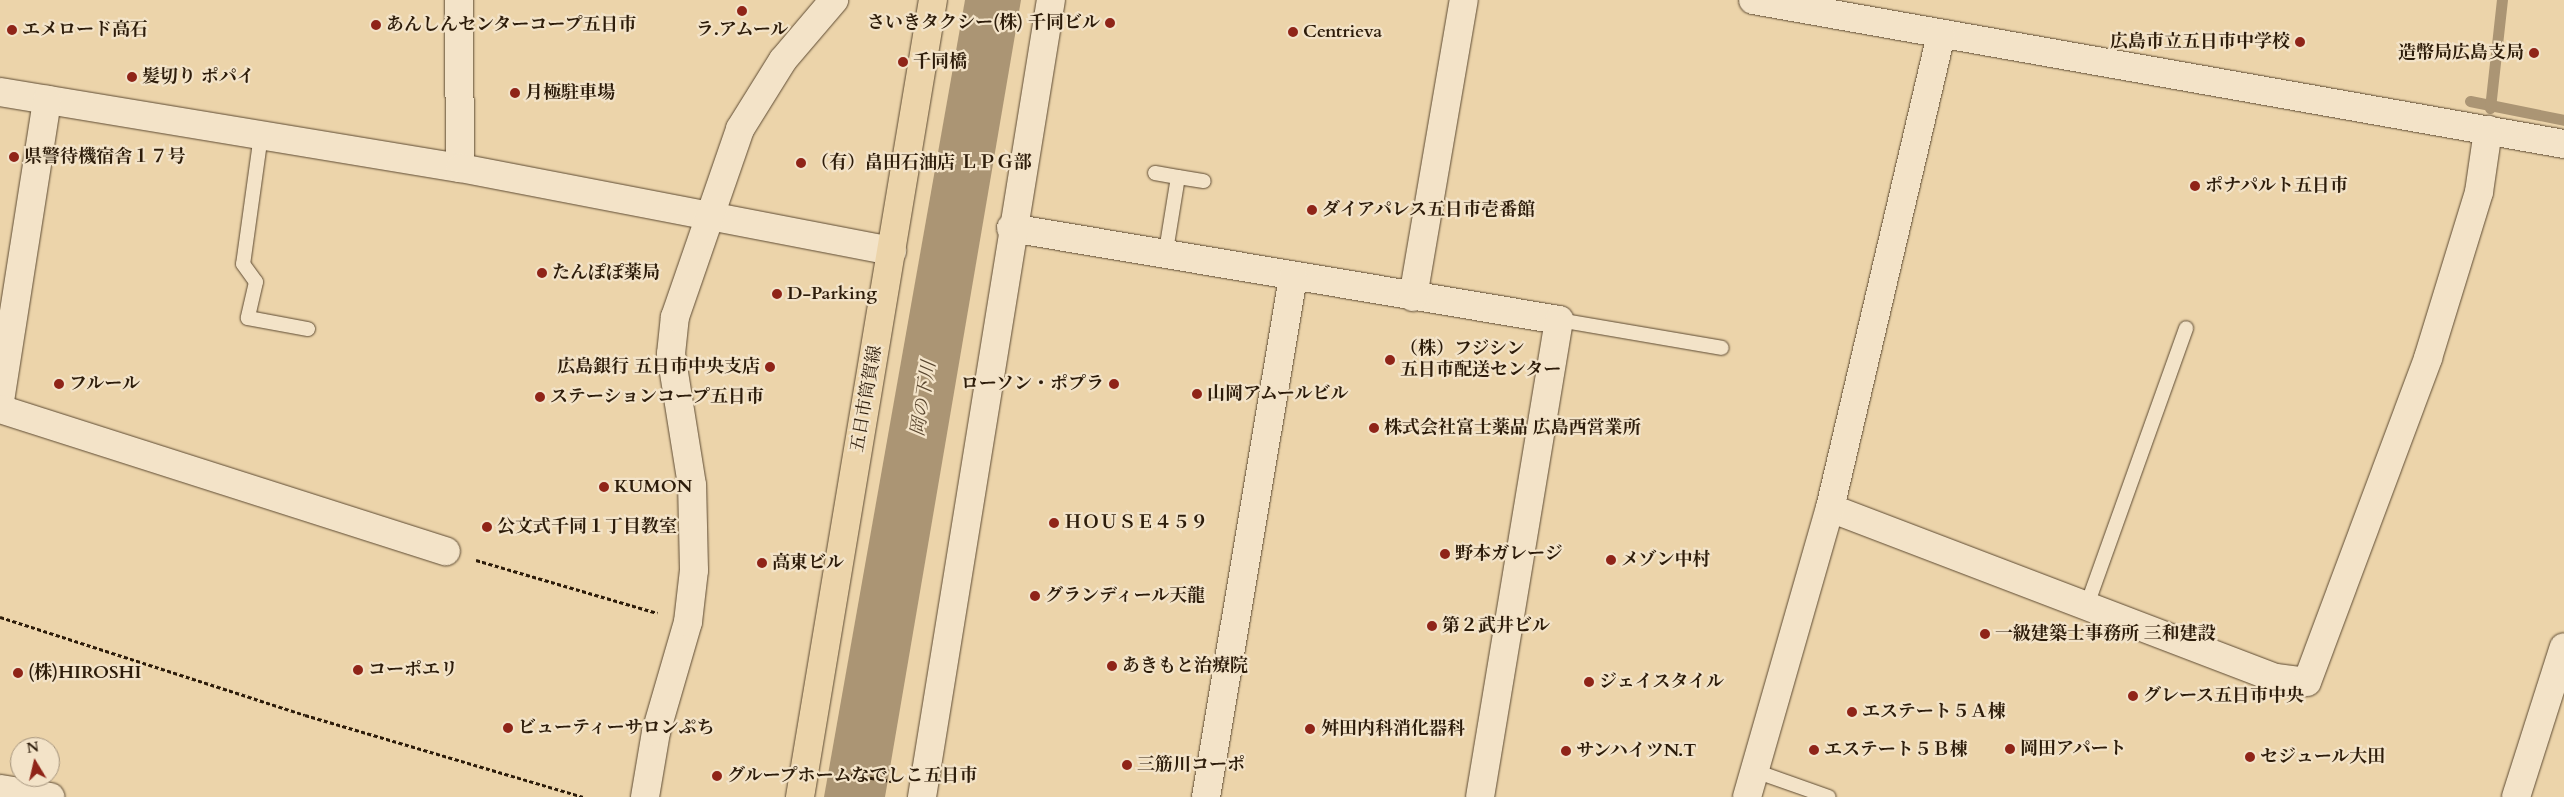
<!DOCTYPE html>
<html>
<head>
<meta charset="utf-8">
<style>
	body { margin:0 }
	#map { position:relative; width:2564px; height:797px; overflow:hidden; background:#ecd4aa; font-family:Cardo,"Noto Serif JP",serif }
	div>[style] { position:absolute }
	.water>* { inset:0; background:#ab9574 }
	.stream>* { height:11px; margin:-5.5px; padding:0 5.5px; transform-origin:5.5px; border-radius:5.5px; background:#ab9574 }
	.path>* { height:3px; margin-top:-1.5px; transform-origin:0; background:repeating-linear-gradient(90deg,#2d1c0a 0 4px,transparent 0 6.5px) }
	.roads { filter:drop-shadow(0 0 1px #5d4a32) drop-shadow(0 0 1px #5d4a32) }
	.service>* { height:14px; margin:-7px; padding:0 7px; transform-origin:7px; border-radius:7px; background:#f3e3c8 }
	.minor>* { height:28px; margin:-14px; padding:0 14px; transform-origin:14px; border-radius:14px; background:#f3e3c8 }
	.primary>* { height:28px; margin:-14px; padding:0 14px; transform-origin:14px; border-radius:14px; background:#ecd4aa }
	.dots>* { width:14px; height:14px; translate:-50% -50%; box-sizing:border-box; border:2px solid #f3e3c8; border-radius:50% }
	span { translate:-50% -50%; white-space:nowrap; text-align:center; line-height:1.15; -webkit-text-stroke:4.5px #f3e3c8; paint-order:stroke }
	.poi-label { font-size:18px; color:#2d1c0a; font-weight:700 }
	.right { translate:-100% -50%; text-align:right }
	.left { translate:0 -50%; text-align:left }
	.street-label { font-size:18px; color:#2d1c0a }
	.water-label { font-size:19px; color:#59462f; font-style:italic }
	.north { position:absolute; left:10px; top:737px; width:50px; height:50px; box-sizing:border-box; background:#f3e3c8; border:1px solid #a4937c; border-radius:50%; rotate:351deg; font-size:14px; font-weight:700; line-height:20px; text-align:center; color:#2d1c0a }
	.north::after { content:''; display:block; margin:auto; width:18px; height:22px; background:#8f2418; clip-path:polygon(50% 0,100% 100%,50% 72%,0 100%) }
</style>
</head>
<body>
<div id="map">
	<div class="water">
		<i style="clip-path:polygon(965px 0,1021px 0,885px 797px,824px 797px)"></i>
	</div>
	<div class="stream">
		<i style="left:2470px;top:101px;width:96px;rotate:11.4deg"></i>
		<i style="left:2490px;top:108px;width:109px;rotate:-83.7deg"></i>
	</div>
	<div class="path">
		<i style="left:476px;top:560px;width:189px;rotate:16.3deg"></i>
		<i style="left:0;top:617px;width:320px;rotate:17.8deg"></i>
		<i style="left:305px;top:715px;width:290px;rotate:16.4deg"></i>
		<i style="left:838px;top:773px;width:54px;rotate:8.6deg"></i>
	</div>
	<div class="roads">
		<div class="service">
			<i style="left:261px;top:135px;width:130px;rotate:97.9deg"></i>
			<i style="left:243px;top:264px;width:22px;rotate:54deg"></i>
			<i style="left:256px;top:282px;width:37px;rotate:103deg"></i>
			<i style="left:248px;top:318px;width:61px;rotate:10.4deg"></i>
			<i style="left:1155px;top:173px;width:23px;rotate:10deg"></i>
			<i style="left:1165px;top:257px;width:81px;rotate:-80.8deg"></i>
			<i style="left:1178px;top:177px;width:26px;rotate:9deg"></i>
			<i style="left:1559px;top:320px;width:165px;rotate:9.7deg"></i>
			<i style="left:2087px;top:605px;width:294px;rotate:-70.3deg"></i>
			<i style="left:1755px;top:771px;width:78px;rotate:19.4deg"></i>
		</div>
		<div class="minor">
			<i style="left:459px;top:0;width:168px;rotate:89.7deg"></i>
			<i style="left:1753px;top:0;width:824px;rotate:10.07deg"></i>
			<i style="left:0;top:92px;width:466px;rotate:9.4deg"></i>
			<i style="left:460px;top:168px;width:440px;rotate:10.9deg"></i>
			<i style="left:1011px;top:228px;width:556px;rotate:9.53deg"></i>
			<i style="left:1559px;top:320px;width:483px;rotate:99.4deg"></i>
			<i style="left:1413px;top:297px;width:301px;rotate:-80.3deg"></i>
			<i style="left:0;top:401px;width:305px;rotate:-81.1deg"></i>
			<i style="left:0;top:409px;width:468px;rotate:17.7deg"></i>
			<i style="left:1830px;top:508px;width:477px;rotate:20.9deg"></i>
			<i style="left:2276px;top:678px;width:31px;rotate:7deg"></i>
			<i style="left:2307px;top:682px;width:346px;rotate:-69.5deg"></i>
			<i style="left:2428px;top:358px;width:174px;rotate:-72.9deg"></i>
			<i style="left:2479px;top:192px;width:63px;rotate:-81.7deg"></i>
			<i style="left:0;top:789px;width:51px;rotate:9.1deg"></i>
			<i style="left:645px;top:797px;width:66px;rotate:-80.4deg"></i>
			<i style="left:656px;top:732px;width:115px;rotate:-73.8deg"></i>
			<i style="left:688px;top:622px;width:52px;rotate:-83.4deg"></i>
			<i style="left:694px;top:570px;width:85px;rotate:-91.3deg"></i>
			<i style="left:692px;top:485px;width:133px;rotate:-99.1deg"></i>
			<i style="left:671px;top:354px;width:37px;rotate:-84deg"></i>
			<i style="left:675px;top:317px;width:199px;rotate:-70.9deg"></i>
			<i style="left:740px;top:129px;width:81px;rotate:-58.1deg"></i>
			<i style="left:783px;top:60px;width:79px;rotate:-49.6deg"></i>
			<i style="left:922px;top:797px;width:807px;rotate:-80.81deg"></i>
			<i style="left:1206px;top:797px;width:527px;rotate:-80.5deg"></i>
			<i style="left:1747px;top:797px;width:301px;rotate:-74deg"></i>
			<i style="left:1830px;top:508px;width:486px;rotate:-76.8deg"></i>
			<i style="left:2516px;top:797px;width:157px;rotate:-72.3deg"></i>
		</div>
		<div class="primary">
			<i style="left:800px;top:797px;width:808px;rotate:-80.53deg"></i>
		</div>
	</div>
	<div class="dots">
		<i style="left:742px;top:11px;background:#8f2418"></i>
		<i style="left:1110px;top:23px;background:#8f2418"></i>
		<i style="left:376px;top:25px;background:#8f2418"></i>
		<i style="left:12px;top:30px;background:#8f2418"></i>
		<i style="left:1293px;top:32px;background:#8f2418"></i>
		<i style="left:2300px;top:42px;background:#8f2418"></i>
		<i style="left:2534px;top:53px;background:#8f2418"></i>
		<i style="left:903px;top:62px;background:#8f2418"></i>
		<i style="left:132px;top:77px;background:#8f2418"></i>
		<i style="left:515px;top:93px;background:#8f2418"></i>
		<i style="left:14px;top:157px;background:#8f2418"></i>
		<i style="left:801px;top:163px;background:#8f2418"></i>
		<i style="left:2195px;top:186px;background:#8f2418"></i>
		<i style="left:1312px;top:210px;background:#8f2418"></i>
		<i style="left:542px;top:273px;background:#8f2418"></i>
		<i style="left:777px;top:294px;background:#8f2418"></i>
		<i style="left:1390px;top:360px;background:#8f2418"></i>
		<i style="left:770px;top:367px;background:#8f2418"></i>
		<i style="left:59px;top:384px;background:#8f2418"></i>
		<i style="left:1114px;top:384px;background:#8f2418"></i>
		<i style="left:1197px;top:394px;background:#8f2418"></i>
		<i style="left:540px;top:397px;background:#8f2418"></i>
		<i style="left:1374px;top:428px;background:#8f2418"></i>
		<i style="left:604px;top:487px;background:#8f2418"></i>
		<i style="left:1054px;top:523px;background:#8f2418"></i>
		<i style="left:487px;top:527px;background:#8f2418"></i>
		<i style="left:1445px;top:554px;background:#8f2418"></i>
		<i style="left:1611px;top:560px;background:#8f2418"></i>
		<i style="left:762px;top:563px;background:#8f2418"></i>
		<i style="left:1035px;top:596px;background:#8f2418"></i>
		<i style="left:1432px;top:626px;background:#8f2418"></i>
		<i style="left:1985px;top:634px;background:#8f2418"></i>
		<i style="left:1112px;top:666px;background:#8f2418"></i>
		<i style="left:358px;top:670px;background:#8f2418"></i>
		<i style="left:18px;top:673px;background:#8f2418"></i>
		<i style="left:1589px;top:682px;background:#8f2418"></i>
		<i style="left:2133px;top:696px;background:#8f2418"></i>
		<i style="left:1852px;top:712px;background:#8f2418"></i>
		<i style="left:508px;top:728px;background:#8f2418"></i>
		<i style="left:1310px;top:729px;background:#8f2418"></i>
		<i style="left:2010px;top:749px;background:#8f2418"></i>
		<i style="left:1814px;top:750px;background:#8f2418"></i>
		<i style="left:1566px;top:751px;background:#8f2418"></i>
		<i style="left:2250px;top:757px;background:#8f2418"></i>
		<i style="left:1127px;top:765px;background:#8f2418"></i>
		<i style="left:717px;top:776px;background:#8f2418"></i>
	</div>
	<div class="poi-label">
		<span class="right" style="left:1100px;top:23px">さいきタクシー(株) 千同ビル</span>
		<span class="left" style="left:386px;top:25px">あんしんセンターコープ五日市</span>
		<span class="left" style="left:22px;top:30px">エメロード高石</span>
		<span style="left:742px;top:30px">ラ.アムール</span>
		<span class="left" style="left:1303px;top:32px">Centrieva</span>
		<span class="right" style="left:2290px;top:42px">広島市立五日市中学校</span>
		<span class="right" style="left:2524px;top:53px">造幣局広島支局</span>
		<span class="left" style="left:913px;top:62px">千同橋</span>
		<span class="left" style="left:142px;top:77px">髪切り ポパイ</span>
		<span class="left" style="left:525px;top:93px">月極駐車場</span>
		<span class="left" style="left:24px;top:157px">県警待機宿舎１７号</span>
		<span class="left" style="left:811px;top:163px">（有）畠田石油店 ＬＰＧ部</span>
		<span class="left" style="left:2205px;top:186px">ポナパルト五日市</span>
		<span class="left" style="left:1322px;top:210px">ダイアパレス五日市壱番館</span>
		<span class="left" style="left:552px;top:273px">たんぽぽ薬局</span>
		<span class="left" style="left:787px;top:294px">D-Parking</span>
		<span class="left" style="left:1400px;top:360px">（株）フジシン<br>五日市配送センター</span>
		<span class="right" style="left:760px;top:367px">広島銀行 五日市中央支店</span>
		<span class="left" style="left:69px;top:384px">フルール</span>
		<span class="right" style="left:1104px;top:384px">ローソン・ポプラ</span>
		<span class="left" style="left:1207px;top:394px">山岡アムールビル</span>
		<span class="left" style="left:550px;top:397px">ステーションコープ五日市</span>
		<span class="left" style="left:1384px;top:428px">株式会社富士薬品 広島西営業所</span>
		<span class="left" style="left:614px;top:487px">KUMON</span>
		<span class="left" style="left:1064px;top:523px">ＨＯＵＳＥ４５９</span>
		<span class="left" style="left:497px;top:527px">公文式千同１丁目教室</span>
		<span class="left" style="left:1455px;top:554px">野本ガレージ</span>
		<span class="left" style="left:1621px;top:560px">メゾン中村</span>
		<span class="left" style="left:772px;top:563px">高東ビル</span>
		<span class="left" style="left:1045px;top:596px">グランディール天龍</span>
		<span class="left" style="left:1442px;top:626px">第２武井ビル</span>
		<span class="left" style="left:1995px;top:634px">一級建築士事務所 三和建設</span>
		<span class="left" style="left:1122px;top:666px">あきもと治療院</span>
		<span class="left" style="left:368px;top:670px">コーポエリ</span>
		<span class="left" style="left:28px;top:673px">(株)HIROSHI</span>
		<span class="left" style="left:1599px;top:682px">ジェイスタイル</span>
		<span class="left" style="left:2143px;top:696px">グレース五日市中央</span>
		<span class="left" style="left:1862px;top:712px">エステート５Ａ棟</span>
		<span class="left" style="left:518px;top:728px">ビューティーサロンぷち</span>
		<span class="left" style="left:1321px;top:729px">舛田内科消化器科</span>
		<span class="left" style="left:2020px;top:749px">岡田アパート</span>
		<span class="left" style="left:1824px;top:750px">エステート５Ｂ棟</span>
		<span class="left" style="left:1576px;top:751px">サンハイツN.T</span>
		<span class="left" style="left:2260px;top:757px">セジュール大田</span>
		<span class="left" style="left:1137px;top:765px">三筋川コーポ</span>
		<span class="left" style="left:727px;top:776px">グループホームなでしこ五日市</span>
	</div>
	<div class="street-label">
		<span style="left:867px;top:399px;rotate:-80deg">五日市筒賀線</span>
	</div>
	<div class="water-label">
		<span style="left:924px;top:399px;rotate:-81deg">岡の下川</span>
	</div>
	<div class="north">N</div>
</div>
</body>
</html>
